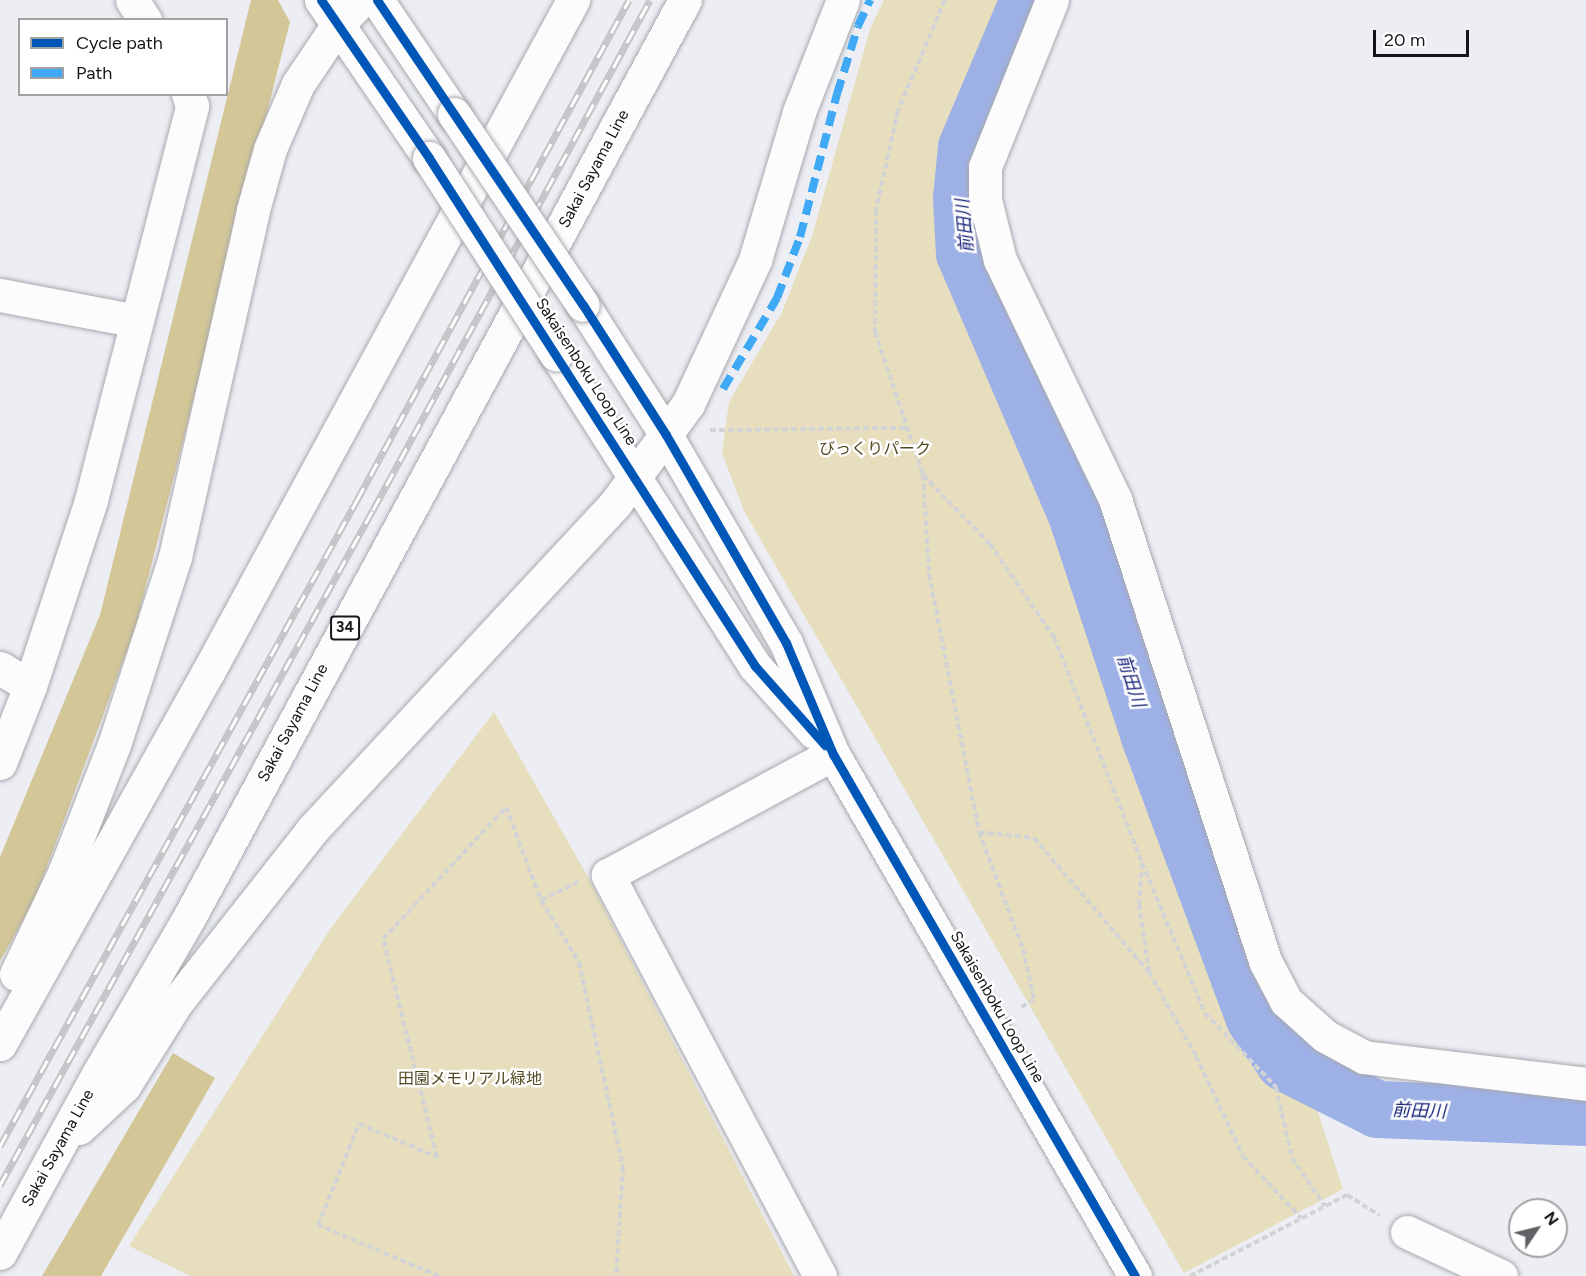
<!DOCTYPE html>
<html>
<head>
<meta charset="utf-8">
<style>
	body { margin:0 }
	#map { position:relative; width:1586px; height:1276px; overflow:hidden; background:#eceef4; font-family:Figtree,"Noto Sans JP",sans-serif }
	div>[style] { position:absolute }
	.green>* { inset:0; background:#e6debd }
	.forest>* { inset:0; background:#d3c697 }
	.river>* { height:57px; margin:-28.5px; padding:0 28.5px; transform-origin:28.5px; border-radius:28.5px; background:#9eb1e7 }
	.path>* { height:4px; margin-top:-2px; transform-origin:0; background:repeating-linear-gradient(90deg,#d2d3d5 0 6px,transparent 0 9px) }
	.roads { filter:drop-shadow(0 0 2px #a8a9ae) drop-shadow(0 0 2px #a8a9ae) }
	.minor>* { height:33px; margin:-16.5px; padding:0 16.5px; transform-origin:16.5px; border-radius:16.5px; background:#fcfcfd }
	.tertiary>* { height:33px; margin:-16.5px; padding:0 16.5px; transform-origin:16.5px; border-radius:16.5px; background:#fcfcfd }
	.secondary>* { height:33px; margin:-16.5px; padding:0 16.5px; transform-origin:16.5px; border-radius:16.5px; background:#fcfcfd }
	.primary>* { height:33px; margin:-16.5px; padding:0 16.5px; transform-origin:16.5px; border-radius:16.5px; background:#fcfcfd }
	.rail>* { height:7px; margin-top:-3.5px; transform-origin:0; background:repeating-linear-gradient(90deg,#fff 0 14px,#c2c4c5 0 28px); box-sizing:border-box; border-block:2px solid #c2c4c5 }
	.bridges { filter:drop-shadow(0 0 2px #a8a9ae) drop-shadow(0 0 2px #a8a9ae) }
	.secondary-bridge>* { height:33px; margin:-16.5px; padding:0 16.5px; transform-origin:16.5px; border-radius:16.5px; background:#fcfcfd }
	.quiet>* { height:8px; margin-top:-4px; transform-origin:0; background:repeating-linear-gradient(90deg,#3fa9f5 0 15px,transparent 0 23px) }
	.cycleway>* { height:9px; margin:-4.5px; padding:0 4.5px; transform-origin:4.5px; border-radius:4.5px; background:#0057b8 }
	span { translate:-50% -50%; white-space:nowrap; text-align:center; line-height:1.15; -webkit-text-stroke:5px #fff; paint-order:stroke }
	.shield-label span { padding:2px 4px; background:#fff; border:2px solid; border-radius:4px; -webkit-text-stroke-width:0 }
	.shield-label { font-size:15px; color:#14161a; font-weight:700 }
	.street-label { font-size:16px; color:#14161a }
	.park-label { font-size:16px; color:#544922 }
	.water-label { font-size:18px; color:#18267b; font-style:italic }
	.legend { position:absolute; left:18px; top:18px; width:210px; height:78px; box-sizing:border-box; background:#fff; border:2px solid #a1a2a3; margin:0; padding:8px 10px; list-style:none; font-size:18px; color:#14161a }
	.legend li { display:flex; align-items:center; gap:12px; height:30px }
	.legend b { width:30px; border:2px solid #a1a2a3 }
	.north { position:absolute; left:1508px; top:1198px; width:60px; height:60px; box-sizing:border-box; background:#fff; border:2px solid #a1a2a3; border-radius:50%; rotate:55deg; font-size:16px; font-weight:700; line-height:24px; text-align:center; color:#14161a }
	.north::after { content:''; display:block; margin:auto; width:21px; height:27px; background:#606266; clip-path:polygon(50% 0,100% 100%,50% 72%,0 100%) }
	.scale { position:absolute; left:1373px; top:30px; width:96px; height:27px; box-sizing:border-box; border:3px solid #14161a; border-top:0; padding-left:8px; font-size:18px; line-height:21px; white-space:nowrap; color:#14161a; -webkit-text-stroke:4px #fff; paint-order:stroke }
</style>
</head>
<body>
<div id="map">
	<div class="green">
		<i style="clip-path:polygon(884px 0,1002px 0,960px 106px,942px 159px,953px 272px,1057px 506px,1235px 1008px,1267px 1060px,1313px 1097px,1343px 1189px,1184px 1273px,744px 511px,722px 453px,729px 402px,782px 312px,812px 236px,870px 29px)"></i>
		<i style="clip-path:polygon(494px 712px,588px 877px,794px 1276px,190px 1276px,129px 1246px,331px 928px)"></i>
	</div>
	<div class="forest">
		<i style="clip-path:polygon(251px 0,278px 0,290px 22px,135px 629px,35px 899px,0 961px,0 857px,100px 615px)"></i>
		<i style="clip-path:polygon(173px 1053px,215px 1078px,101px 1276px,42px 1276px)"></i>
	</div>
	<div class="river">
		<i style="left:1028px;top:0;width:160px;rotate:112.9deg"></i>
		<i style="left:966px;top:147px;width:51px;rotate:95.6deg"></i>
		<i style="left:961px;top:198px;width:55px;rotate:86.9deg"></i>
		<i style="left:964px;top:253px;width:287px;rotate:66.8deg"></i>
		<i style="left:1077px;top:517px;width:231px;rotate:71.8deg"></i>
		<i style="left:1149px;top:736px;width:301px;rotate:69.6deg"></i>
		<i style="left:1254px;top:1018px;width:53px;rotate:55.7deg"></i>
		<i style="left:1284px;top:1062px;width:104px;rotate:26.8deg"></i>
		<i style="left:1377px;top:1109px;width:209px;rotate:2.2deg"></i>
	</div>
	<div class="path">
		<i style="left:945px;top:0;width:120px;rotate:113.1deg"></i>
		<i style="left:898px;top:110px;width:102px;rotate:102.4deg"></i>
		<i style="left:876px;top:210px;width:122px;rotate:90.5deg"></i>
		<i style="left:875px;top:332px;width:151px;rotate:71.4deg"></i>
		<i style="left:923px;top:475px;width:99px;rotate:86.5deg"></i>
		<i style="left:929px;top:574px;width:263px;rotate:79deg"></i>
		<i style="left:979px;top:832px;width:125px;rotate:69.4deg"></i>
		<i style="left:1023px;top:949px;width:51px;rotate:77.6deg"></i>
		<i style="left:1034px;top:999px;width:17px;rotate:147deg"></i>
		<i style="left:710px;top:430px;width:197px;rotate:-0.6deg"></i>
		<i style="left:923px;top:475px;width:96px;rotate:45.8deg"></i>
		<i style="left:990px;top:544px;width:113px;rotate:55.5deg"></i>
		<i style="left:1054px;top:637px;width:243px;rotate:68.7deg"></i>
		<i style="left:1142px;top:863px;width:163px;rotate:67.2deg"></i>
		<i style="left:1205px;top:1013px;width:103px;rotate:46.2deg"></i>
		<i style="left:1276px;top:1087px;width:73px;rotate:77.3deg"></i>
		<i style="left:1292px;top:1158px;width:58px;rotate:55.5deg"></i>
		<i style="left:979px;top:832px;width:55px;rotate:6.2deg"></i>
		<i style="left:1034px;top:838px;width:177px;rotate:49.4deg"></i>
		<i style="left:1149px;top:972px;width:96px;rotate:60.8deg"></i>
		<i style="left:1196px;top:1056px;width:110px;rotate:64.8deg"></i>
		<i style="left:1243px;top:1156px;width:85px;rotate:46.9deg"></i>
		<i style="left:1142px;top:863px;width:41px;rotate:94.2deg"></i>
		<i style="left:1139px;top:904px;width:69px;rotate:81.6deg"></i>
		<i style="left:541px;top:900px;width:41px;rotate:-25.9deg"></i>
		<i style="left:439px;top:1276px;width:131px;rotate:-157.1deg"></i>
		<i style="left:318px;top:1225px;width:109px;rotate:-67.9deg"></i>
		<i style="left:359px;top:1124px;width:85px;rotate:22.9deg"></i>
		<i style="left:437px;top:1157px;width:225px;rotate:-103.9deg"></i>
		<i style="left:383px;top:939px;width:180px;rotate:-47deg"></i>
		<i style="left:506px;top:807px;width:99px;rotate:69.4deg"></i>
		<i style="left:541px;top:900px;width:73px;rotate:58.5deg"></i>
		<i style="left:579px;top:962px;width:210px;rotate:77.9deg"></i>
		<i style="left:623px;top:1167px;width:109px;rotate:93.7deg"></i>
		<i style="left:1190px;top:1276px;width:177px;rotate:-27.3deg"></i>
		<i style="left:1347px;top:1195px;width:38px;rotate:32deg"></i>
	</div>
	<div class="roads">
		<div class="minor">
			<i style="left:1052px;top:0;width:180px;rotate:111.9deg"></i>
			<i style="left:985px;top:167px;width:33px;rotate:90deg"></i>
			<i style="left:985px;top:200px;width:62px;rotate:76deg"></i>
			<i style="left:1000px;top:260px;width:265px;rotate:64.3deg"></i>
			<i style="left:1115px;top:499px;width:486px;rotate:72deg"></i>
			<i style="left:1265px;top:961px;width:45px;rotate:62.3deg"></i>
			<i style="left:1286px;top:1001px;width:52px;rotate:41.9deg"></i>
			<i style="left:1325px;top:1036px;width:44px;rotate:28.3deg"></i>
			<i style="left:1364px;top:1057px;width:224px;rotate:6.9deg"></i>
			<i style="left:0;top:295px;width:139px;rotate:10.7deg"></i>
			<i style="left:0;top:668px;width:35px;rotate:31deg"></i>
			<i style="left:1407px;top:1232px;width:104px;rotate:25.1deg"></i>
			<i style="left:820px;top:1276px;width:454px;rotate:-117.9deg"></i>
			<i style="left:608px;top:875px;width:255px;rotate:-28.3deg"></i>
		</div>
		<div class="tertiary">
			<i style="left:132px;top:0;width:24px;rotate:57deg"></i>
			<i style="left:0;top:763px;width:83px;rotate:-68.7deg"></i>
			<i style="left:30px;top:686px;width:196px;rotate:-71.8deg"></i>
			<i style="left:91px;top:500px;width:407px;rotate:-75.6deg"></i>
			<i style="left:192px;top:106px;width:13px;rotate:-108deg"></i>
		</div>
		<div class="secondary">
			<i style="left:321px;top:0;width:191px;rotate:55.6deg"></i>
			<i style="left:377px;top:0;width:138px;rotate:56deg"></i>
			<i style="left:583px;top:305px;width:154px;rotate:57.4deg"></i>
			<i style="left:666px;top:435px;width:240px;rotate:60deg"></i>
			<i style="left:786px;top:643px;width:121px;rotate:67.1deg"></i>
			<i style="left:833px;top:754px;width:603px;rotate:59.95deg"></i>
			<i style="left:556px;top:354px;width:370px;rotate:57.5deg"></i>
			<i style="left:755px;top:666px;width:89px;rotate:48.2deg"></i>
		</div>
		<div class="primary">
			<i style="left:16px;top:974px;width:112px;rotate:-64.6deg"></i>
			<i style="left:64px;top:873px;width:137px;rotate:-68.7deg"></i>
			<i style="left:114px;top:745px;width:198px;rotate:-72deg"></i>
			<i style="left:175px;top:557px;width:356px;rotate:-77.3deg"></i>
			<i style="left:253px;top:210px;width:63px;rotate:-74.4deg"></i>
			<i style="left:270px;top:149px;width:71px;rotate:-66.7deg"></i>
			<i style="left:298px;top:84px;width:73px;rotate:-56.1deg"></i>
			<i style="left:339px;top:23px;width:32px;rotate:-46deg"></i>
			<i style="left:0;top:1044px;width:426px;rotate:-60.8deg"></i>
			<i style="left:208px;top:672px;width:765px;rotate:-61.49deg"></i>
			<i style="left:79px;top:1128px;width:62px;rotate:-43deg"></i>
			<i style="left:124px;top:1086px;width:98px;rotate:-57.9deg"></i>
			<i style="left:176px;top:1003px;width:220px;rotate:-51.8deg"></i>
			<i style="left:312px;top:830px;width:445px;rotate:-47.1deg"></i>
			<i style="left:615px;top:504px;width:124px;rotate:-53.9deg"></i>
			<i style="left:688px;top:404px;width:159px;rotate:-65deg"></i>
			<i style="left:755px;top:260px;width:154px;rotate:-73.4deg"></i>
			<i style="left:799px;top:112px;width:120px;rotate:-68.6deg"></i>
			<i style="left:0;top:1253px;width:204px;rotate:-61.3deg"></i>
			<i style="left:98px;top:1074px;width:185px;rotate:-59.8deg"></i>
			<i style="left:191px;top:914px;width:1039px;rotate:-61.61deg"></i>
		</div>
	</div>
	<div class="rail">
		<i style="left:0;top:1146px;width:738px;rotate:-61.07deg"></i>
		<i style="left:357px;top:500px;width:569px;rotate:-61.45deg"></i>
		<i style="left:0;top:1185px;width:771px;rotate:-61.08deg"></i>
		<i style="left:373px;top:510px;width:580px;rotate:-61.49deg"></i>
	</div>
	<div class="bridges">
		<div class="secondary-bridge">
			<i style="left:454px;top:114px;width:230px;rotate:56deg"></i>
			<i style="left:429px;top:158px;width:234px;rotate:57.1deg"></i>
		</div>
	</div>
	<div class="quiet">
		<i style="left:723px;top:389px;width:106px;rotate:-59.3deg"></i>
		<i style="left:777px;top:298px;width:65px;rotate:-69.3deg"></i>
		<i style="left:800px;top:237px;width:148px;rotate:-75.5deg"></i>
		<i style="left:837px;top:94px;width:71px;rotate:-72.8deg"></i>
		<i style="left:858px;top:26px;width:29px;rotate:-65deg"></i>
	</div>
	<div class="cycleway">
		<i style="left:321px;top:0;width:191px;rotate:55.6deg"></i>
		<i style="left:429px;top:158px;width:604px;rotate:57.31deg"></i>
		<i style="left:755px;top:666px;width:106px;rotate:48.5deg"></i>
		<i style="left:377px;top:0;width:368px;rotate:56deg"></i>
		<i style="left:583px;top:305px;width:154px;rotate:57.4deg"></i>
		<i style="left:666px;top:435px;width:240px;rotate:60deg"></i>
		<i style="left:786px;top:643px;width:121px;rotate:67.1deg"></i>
		<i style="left:833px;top:754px;width:603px;rotate:59.95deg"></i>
	</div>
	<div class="shield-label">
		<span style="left:345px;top:628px">34</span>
	</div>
	<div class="street-label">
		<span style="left:594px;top:169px;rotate:-62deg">Sakai Sayama Line</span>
		<span style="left:586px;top:372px;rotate:57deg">Sakaisenboku Loop Line</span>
		<span style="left:293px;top:723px;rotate:-62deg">Sakai Sayama Line</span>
		<span style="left:997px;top:1007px;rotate:60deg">Sakaisenboku Loop Line</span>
		<span style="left:58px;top:1148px;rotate:-61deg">Sakai Sayama Line</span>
	</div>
	<div class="park-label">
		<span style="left:875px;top:449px">びっくりパーク</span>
		<span style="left:470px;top:1079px">田園メモリアル緑地</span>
	</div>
	<div class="water-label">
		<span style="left:965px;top:226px;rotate:-95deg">前田川</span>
		<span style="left:1131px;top:681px;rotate:72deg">前田川</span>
		<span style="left:1419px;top:1111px;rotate:2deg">前田川</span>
	</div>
	<ul class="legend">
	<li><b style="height:8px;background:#0057b8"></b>Cycle path</li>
	<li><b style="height:8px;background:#3fa9f5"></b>Path</li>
	</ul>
	<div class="north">N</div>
	<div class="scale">20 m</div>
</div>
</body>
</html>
